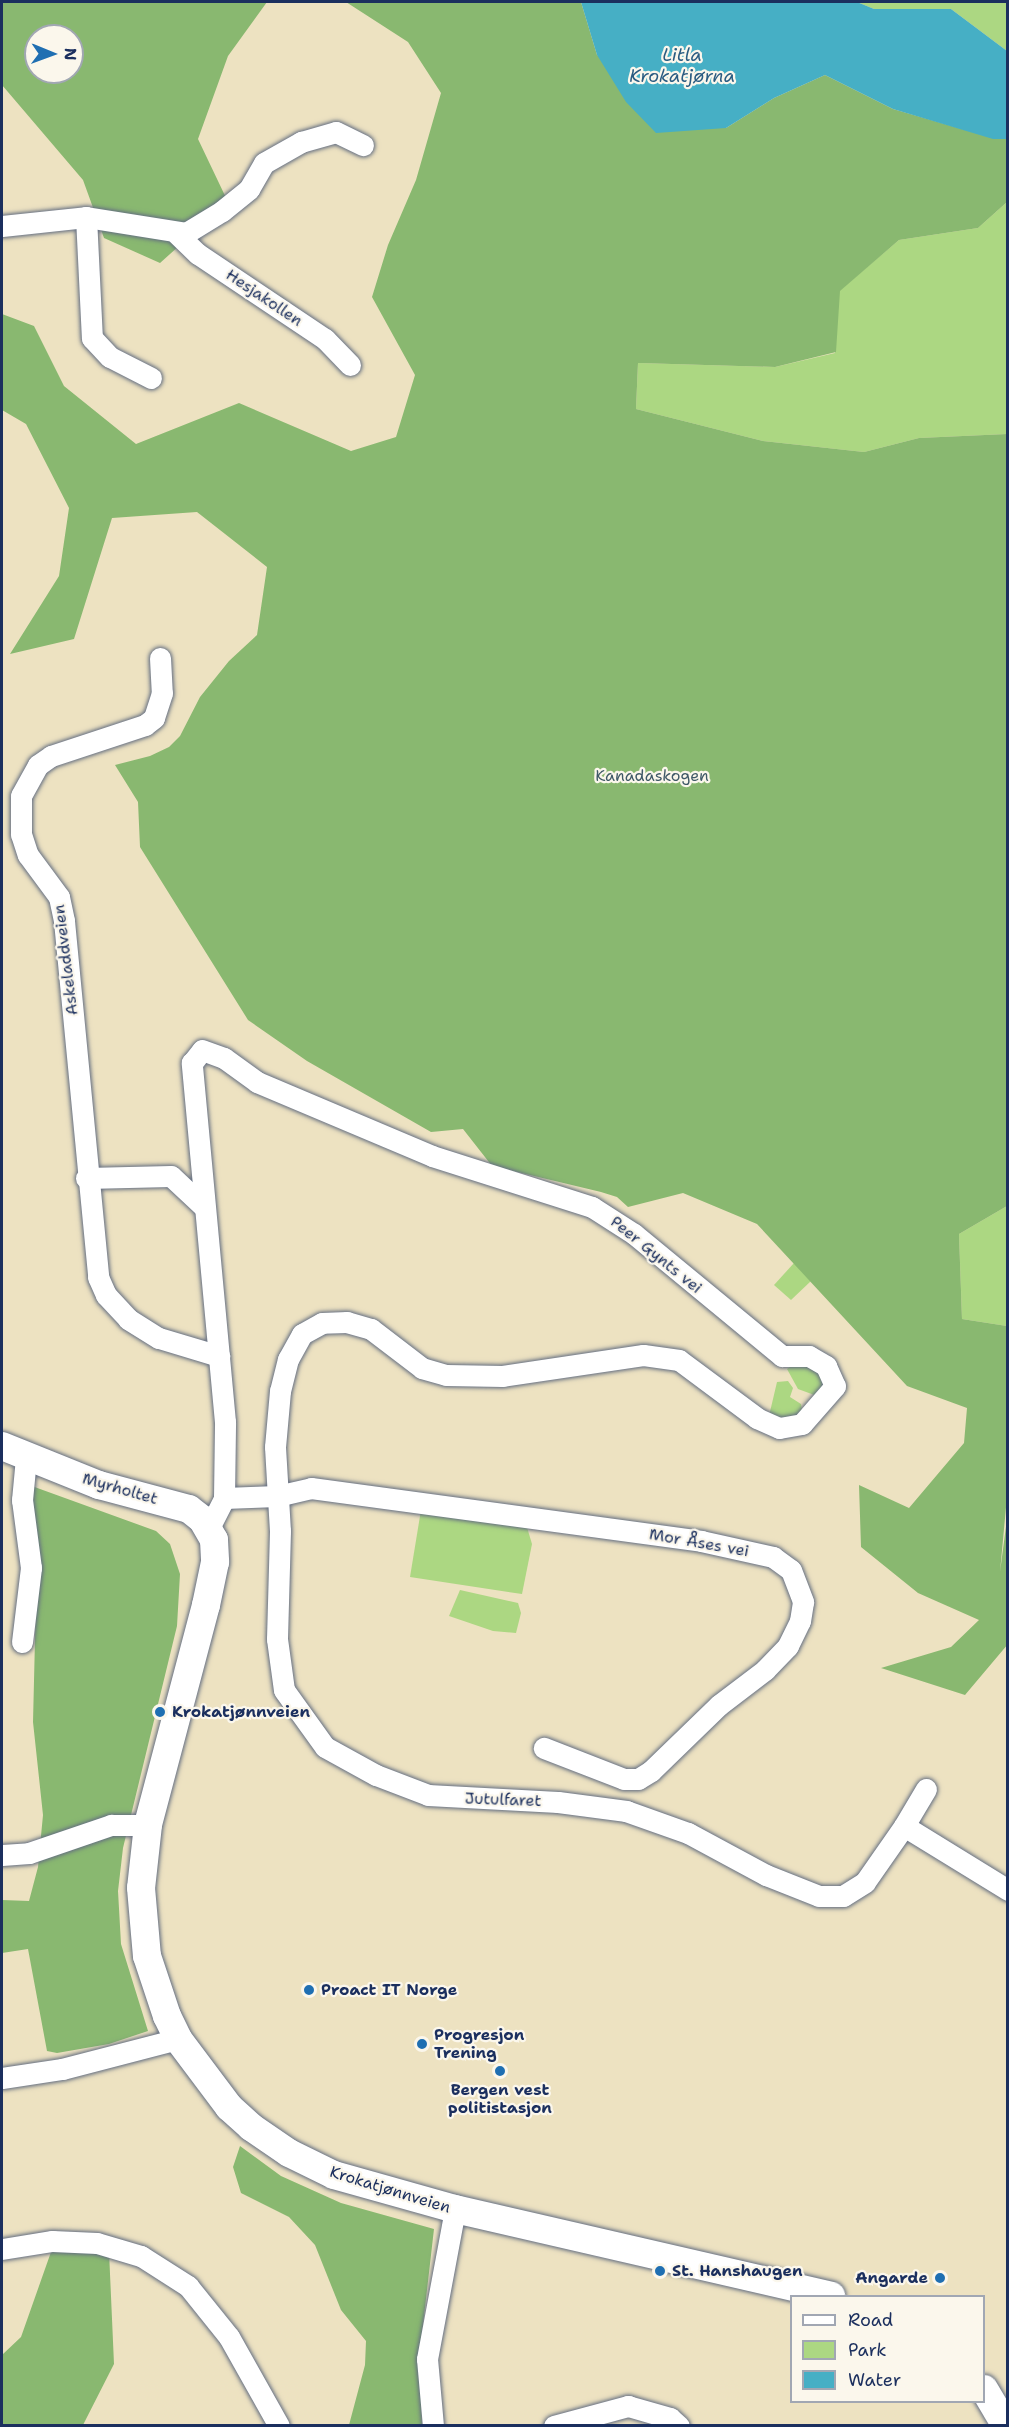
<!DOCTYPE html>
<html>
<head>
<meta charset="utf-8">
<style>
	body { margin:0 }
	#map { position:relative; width:1009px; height:2427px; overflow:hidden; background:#ede2c1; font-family:"Shantell Sans",sans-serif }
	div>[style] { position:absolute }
	.green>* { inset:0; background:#acd782 }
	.forest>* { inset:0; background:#89b870 }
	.water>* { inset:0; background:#46afc5 }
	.roads { filter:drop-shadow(0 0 2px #646e81) drop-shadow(0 0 2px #646e81) }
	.street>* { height:21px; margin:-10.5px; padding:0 10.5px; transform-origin:10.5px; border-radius:10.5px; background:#fff }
	.secondary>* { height:28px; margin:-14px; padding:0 14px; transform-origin:14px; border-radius:14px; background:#fff }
	.dots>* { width:16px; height:16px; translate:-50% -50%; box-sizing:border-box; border:3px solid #fbf7ec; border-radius:50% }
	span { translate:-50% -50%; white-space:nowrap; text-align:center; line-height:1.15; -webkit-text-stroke:4.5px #fbf7ec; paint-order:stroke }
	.street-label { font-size:16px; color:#1b2f5e }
	.park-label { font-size:16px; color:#3f5967 }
	.poi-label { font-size:16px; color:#1b2f5e; font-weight:700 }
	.left { translate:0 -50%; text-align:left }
	.right { translate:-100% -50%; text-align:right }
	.water-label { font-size:18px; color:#2a5c82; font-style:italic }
	.frame { position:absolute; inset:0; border:3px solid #1b2f5e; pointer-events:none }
	.legend { position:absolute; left:790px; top:2295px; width:195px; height:108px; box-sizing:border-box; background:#fbf7ec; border:2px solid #a1a7b3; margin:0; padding:8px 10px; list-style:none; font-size:18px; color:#1b2f5e }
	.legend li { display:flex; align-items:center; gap:12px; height:30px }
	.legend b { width:30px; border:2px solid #a1a7b3 }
	.north { position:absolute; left:24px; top:24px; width:60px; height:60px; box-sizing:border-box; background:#fbf7ec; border:2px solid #a1a7b3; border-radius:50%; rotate:91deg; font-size:16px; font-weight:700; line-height:24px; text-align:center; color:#1b2f5e }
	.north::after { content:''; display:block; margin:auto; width:21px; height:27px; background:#1f6fb2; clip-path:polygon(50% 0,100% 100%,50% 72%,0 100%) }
</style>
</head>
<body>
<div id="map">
	<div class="green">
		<i style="clip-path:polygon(857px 2px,1007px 2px,1007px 51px,951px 9px,874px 9px)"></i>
		<i style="clip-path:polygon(1007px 202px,1007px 434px,919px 438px,864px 452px,763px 441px,636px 409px,638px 363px,775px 367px,835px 353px,839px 291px,899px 240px,978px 228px)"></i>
		<i style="clip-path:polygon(1007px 1206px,1007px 1326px,962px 1319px,959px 1234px)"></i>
		<i style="clip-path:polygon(794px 1263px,811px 1281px,791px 1300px,774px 1285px)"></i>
		<i style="clip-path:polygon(798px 1361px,826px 1378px,817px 1396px,798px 1389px,787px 1369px)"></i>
		<i style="clip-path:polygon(788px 1381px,793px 1388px,790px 1397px,801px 1404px,802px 1410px,792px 1418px,769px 1416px,777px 1382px)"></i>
		<i style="clip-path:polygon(421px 1510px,526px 1524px,532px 1544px,522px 1594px,410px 1577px)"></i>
		<i style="clip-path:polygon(460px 1590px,518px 1603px,521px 1613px,516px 1633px,493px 1631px,449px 1616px)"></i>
	</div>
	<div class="forest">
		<i style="clip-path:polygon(evenodd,2px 2px,267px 2px,228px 56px,198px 139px,228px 202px,160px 263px,104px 238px,83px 180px,2px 85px,2px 2px,36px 36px,72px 36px,72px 72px,36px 72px,36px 36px)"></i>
		<i style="clip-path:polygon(346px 2px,581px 2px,597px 55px,726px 128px,774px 98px,825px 75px,893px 109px,993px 138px,1007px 139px,1007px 202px,978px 228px,899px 240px,840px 291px,836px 352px,775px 367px,638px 363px,636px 409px,763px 441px,864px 452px,919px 438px,1007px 434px,1007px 1206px,959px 1234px,962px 1319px,1007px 1326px,1008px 1486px,1000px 1572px,1007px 1519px,1008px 1644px,965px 1695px,881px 1668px,951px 1647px,979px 1620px,918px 1593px,861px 1547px,859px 1485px,909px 1508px,964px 1443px,967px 1408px,907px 1386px,757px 1224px,683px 1193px,628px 1207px,617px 1197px,601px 1192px,492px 1166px,463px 1129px,431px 1132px,307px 1061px,248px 1020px,140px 847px,138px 802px,115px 765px,150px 756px,169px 747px,180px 736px,200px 697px,229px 661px,257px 635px,267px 567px,197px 512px,112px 518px,74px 639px,10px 654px,59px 576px,69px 508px,26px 424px,2px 410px,2px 314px,34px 326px,64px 386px,136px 444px,239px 403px,351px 451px,396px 437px,415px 375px,372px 297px,388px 245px,416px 180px,441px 93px,408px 42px)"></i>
		<i style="clip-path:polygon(29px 1485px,156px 1531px,170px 1544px,180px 1574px,177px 1626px,123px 1848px,118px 1891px,121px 1944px,148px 2031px,109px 2044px,57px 2053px,47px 2051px,28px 1949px,2px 1953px,2px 1900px,29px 1901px,38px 1867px,43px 1815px,33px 1722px,36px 1598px)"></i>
		<i style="clip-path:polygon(240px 2146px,281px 2176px,341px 2203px,434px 2229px,420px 2351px,422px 2425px,349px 2425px,365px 2365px,366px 2341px,341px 2310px,315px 2245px,289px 2217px,241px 2193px,233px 2167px)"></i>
		<i style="clip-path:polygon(57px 2235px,109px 2251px,114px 2364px,83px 2425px,2px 2426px,2px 2355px,21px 2337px)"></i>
	</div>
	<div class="water">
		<i style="clip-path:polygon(581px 2px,857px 2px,874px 9px,951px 9px,1007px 51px,1007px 139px,993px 139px,893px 109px,825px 75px,774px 98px,726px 128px,656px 133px,626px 102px,597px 55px)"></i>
	</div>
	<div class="roads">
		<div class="street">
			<i style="left:86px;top:217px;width:121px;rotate:87.2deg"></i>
			<i style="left:92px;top:338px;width:26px;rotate:47deg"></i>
			<i style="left:110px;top:357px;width:46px;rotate:27.1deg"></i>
			<i style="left:2px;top:226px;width:84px;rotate:-6.1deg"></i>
			<i style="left:86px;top:217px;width:101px;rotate:9.1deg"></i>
			<i style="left:186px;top:233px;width:42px;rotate:-31.4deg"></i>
			<i style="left:222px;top:211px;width:35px;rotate:-39deg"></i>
			<i style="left:249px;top:189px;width:30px;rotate:-60deg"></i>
			<i style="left:264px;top:163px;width:43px;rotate:-29.6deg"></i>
			<i style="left:301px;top:142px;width:36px;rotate:-16deg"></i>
			<i style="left:336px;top:132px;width:30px;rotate:26deg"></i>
			<i style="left:177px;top:234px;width:29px;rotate:44deg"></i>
			<i style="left:198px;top:254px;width:153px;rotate:33.8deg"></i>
			<i style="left:325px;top:339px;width:36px;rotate:46deg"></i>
			<i style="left:160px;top:658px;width:35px;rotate:87deg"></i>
			<i style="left:162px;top:693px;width:26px;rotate:108deg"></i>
			<i style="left:154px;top:718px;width:11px;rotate:142deg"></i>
			<i style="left:145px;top:725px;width:99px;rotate:161.7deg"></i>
			<i style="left:51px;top:756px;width:16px;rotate:145deg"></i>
			<i style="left:38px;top:765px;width:35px;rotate:119deg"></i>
			<i style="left:21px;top:796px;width:38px;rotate:90deg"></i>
			<i style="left:21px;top:834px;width:22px;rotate:72deg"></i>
			<i style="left:28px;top:855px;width:52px;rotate:53.6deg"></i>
			<i style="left:59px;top:897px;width:25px;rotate:78deg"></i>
			<i style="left:64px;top:921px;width:358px;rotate:84.5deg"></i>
			<i style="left:98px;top:1277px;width:20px;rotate:66deg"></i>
			<i style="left:106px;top:1295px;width:33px;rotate:47deg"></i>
			<i style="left:128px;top:1319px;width:36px;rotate:32deg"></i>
			<i style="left:159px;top:1338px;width:63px;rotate:16.7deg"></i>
			<i style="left:86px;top:1178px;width:85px;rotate:-1.3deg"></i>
			<i style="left:171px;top:1176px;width:44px;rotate:43.2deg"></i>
			<i style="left:224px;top:1498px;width:53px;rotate:-2.2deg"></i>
			<i style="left:277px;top:1496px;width:35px;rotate:-13deg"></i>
			<i style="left:311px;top:1488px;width:394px;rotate:7.7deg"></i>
			<i style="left:701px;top:1541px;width:74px;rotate:12.5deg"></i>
			<i style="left:773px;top:1557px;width:22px;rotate:36deg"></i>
			<i style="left:791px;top:1570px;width:34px;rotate:69deg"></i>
			<i style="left:803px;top:1602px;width:19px;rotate:99deg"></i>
			<i style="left:800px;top:1621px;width:28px;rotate:116deg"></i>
			<i style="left:788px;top:1646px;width:33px;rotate:134deg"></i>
			<i style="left:765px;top:1670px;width:58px;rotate:142.7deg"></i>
			<i style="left:719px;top:1705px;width:95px;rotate:135.9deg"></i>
			<i style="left:651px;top:1771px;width:15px;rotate:148deg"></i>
			<i style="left:638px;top:1779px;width:14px;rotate:180deg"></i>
			<i style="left:624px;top:1779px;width:86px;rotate:-158.8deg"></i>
			<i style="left:209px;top:1528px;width:34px;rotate:-63deg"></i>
			<i style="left:224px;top:1498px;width:76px;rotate:-89.2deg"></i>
			<i style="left:225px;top:1422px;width:361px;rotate:-95.3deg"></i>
			<i style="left:192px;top:1063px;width:16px;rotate:-52deg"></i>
			<i style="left:202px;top:1050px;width:23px;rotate:20deg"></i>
			<i style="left:224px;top:1058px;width:41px;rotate:36deg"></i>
			<i style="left:257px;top:1082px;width:190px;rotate:22.9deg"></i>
			<i style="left:432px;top:1156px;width:168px;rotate:17.7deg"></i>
			<i style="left:592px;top:1207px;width:50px;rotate:32.7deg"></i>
			<i style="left:634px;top:1234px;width:192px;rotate:39.5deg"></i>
			<i style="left:782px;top:1356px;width:27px"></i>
			<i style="left:809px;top:1356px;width:20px;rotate:30deg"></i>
			<i style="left:826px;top:1366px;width:22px;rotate:66deg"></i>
			<i style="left:835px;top:1386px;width:50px;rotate:131deg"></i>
			<i style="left:802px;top:1424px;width:23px;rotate:170deg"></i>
			<i style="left:779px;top:1428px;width:24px;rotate:-156deg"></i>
			<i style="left:757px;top:1418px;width:97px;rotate:-143.4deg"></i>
			<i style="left:679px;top:1360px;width:36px;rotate:-172deg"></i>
			<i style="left:643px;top:1355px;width:142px;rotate:171.5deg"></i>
			<i style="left:503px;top:1376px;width:57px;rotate:-179deg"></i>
			<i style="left:446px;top:1375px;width:25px;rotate:-164deg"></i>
			<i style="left:422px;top:1368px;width:64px;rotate:-142.6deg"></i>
			<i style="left:371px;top:1329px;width:25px;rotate:-164deg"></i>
			<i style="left:347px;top:1322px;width:25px;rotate:178deg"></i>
			<i style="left:322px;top:1323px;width:23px;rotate:151deg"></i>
			<i style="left:302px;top:1334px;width:29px;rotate:119deg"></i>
			<i style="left:288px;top:1359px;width:33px;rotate:104deg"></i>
			<i style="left:280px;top:1391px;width:56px;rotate:95.1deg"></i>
			<i style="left:275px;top:1447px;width:84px;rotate:86.6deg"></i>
			<i style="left:280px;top:1531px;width:108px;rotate:91.6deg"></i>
			<i style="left:277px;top:1639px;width:51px;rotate:82.2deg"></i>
			<i style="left:284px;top:1690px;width:70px;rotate:54.3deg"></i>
			<i style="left:325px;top:1747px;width:58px;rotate:28.8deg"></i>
			<i style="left:376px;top:1775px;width:56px;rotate:21deg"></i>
			<i style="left:428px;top:1795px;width:130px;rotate:3.1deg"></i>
			<i style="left:558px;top:1802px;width:69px;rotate:7.5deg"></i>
			<i style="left:626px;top:1811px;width:66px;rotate:19.5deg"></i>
			<i style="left:688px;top:1833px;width:89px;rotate:28.3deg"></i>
			<i style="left:766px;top:1875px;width:57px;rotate:21.6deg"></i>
			<i style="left:819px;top:1896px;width:24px"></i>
			<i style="left:843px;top:1896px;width:26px;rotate:-32deg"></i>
			<i style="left:865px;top:1882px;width:68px;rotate:-55.1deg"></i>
			<i style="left:904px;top:1826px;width:122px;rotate:31.6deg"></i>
			<i style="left:22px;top:1642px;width:75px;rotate:-83.1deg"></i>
			<i style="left:31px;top:1568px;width:69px;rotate:-97.5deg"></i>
			<i style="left:22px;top:1500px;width:42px;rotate:-84.6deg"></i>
			<i style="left:904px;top:1826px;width:43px;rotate:-59.3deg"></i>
			<i style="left:2px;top:1855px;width:27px;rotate:-4deg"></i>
			<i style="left:29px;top:1853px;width:87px;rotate:-18.9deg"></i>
			<i style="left:111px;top:1825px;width:37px"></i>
			<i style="left:2px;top:2078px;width:61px;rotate:-8.5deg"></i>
			<i style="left:62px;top:2069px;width:120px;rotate:-14.5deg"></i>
			<i style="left:2px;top:2249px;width:51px;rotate:-9.1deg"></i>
			<i style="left:52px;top:2241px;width:45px;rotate:2.5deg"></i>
			<i style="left:97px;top:2243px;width:46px;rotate:16.5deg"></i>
			<i style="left:141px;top:2256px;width:56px;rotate:32.6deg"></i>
			<i style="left:188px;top:2286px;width:65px;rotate:51.2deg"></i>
			<i style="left:229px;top:2337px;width:102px;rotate:60.7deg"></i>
			<i style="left:433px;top:2426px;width:67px;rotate:-95.1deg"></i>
			<i style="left:427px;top:2359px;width:153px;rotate:-79.4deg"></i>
			<i style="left:554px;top:2426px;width:77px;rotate:-15.1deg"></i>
			<i style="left:628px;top:2406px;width:44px;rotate:15.9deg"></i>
			<i style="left:670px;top:2418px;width:12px;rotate:42deg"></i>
		</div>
		<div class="secondary">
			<i style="left:2px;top:1446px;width:105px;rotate:21.9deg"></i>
			<i style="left:99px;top:1485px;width:93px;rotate:14.9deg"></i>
			<i style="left:189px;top:1509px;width:16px;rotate:38deg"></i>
			<i style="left:202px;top:1519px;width:24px;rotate:60deg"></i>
			<i style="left:214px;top:1540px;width:22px;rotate:87deg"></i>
			<i style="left:215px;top:1562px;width:44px;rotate:101.8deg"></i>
			<i style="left:206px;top:1605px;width:228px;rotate:104.8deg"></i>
			<i style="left:148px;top:1825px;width:63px;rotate:96.3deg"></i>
			<i style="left:141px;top:1888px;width:68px;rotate:85deg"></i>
			<i style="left:147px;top:1956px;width:63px;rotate:71.6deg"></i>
			<i style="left:167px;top:2016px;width:25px;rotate:64deg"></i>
			<i style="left:178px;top:2039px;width:85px;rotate:53.1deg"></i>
			<i style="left:229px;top:2107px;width:30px;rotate:42deg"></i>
			<i style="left:251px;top:2127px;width:46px;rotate:34.4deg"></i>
			<i style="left:289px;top:2153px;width:50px;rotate:26.1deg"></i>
			<i style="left:334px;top:2175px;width:126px;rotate:15.7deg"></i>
			<i style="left:455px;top:2209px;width:386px;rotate:13deg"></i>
			<i style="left:984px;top:2389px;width:43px;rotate:59.3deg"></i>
		</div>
	</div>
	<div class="dots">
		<i style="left:160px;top:1712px;background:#1f6fb2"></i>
		<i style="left:309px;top:1990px;background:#1f6fb2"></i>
		<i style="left:422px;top:2044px;background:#1f6fb2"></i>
		<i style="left:500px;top:2071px;background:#1f6fb2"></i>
		<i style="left:660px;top:2271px;background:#1f6fb2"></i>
		<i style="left:940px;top:2278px;background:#1f6fb2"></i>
	</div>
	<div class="street-label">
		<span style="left:264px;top:298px;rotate:34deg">Hesjakollen</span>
		<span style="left:66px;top:960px;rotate:-97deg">Askeladdveien</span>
		<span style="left:656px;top:1255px;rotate:39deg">Peer Gynts vei</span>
		<span style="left:120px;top:1489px;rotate:16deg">Myrholtet</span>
		<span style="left:699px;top:1543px;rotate:10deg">Mor Åses vei</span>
		<span style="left:503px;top:1800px;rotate:2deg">Jutulfaret</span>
		<span style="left:390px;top:2190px;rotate:17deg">Krokatjønnveien</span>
	</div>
	<div class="park-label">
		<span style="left:652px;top:776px">Kanadaskogen</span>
	</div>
	<div class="poi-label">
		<span class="left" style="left:172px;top:1712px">Krokatjønnveien</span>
		<span class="left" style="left:321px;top:1990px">Proact IT Norge</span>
		<span class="left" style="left:434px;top:2044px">Progresjon<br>Trening</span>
		<span style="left:500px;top:2099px">Bergen vest<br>politistasjon</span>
		<span class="left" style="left:672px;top:2271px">St. Hanshaugen</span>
		<span class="right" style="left:928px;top:2278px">Angarde</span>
	</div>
	<div class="water-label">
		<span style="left:682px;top:66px">Litla<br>Krokatjørna</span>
	</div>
	<div class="frame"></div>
	<ul class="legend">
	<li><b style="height:8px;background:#fff"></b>Road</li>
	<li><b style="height:16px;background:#acd782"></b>Park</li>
	<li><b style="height:16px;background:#46afc5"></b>Water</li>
	</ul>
	<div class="north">N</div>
</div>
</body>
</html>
